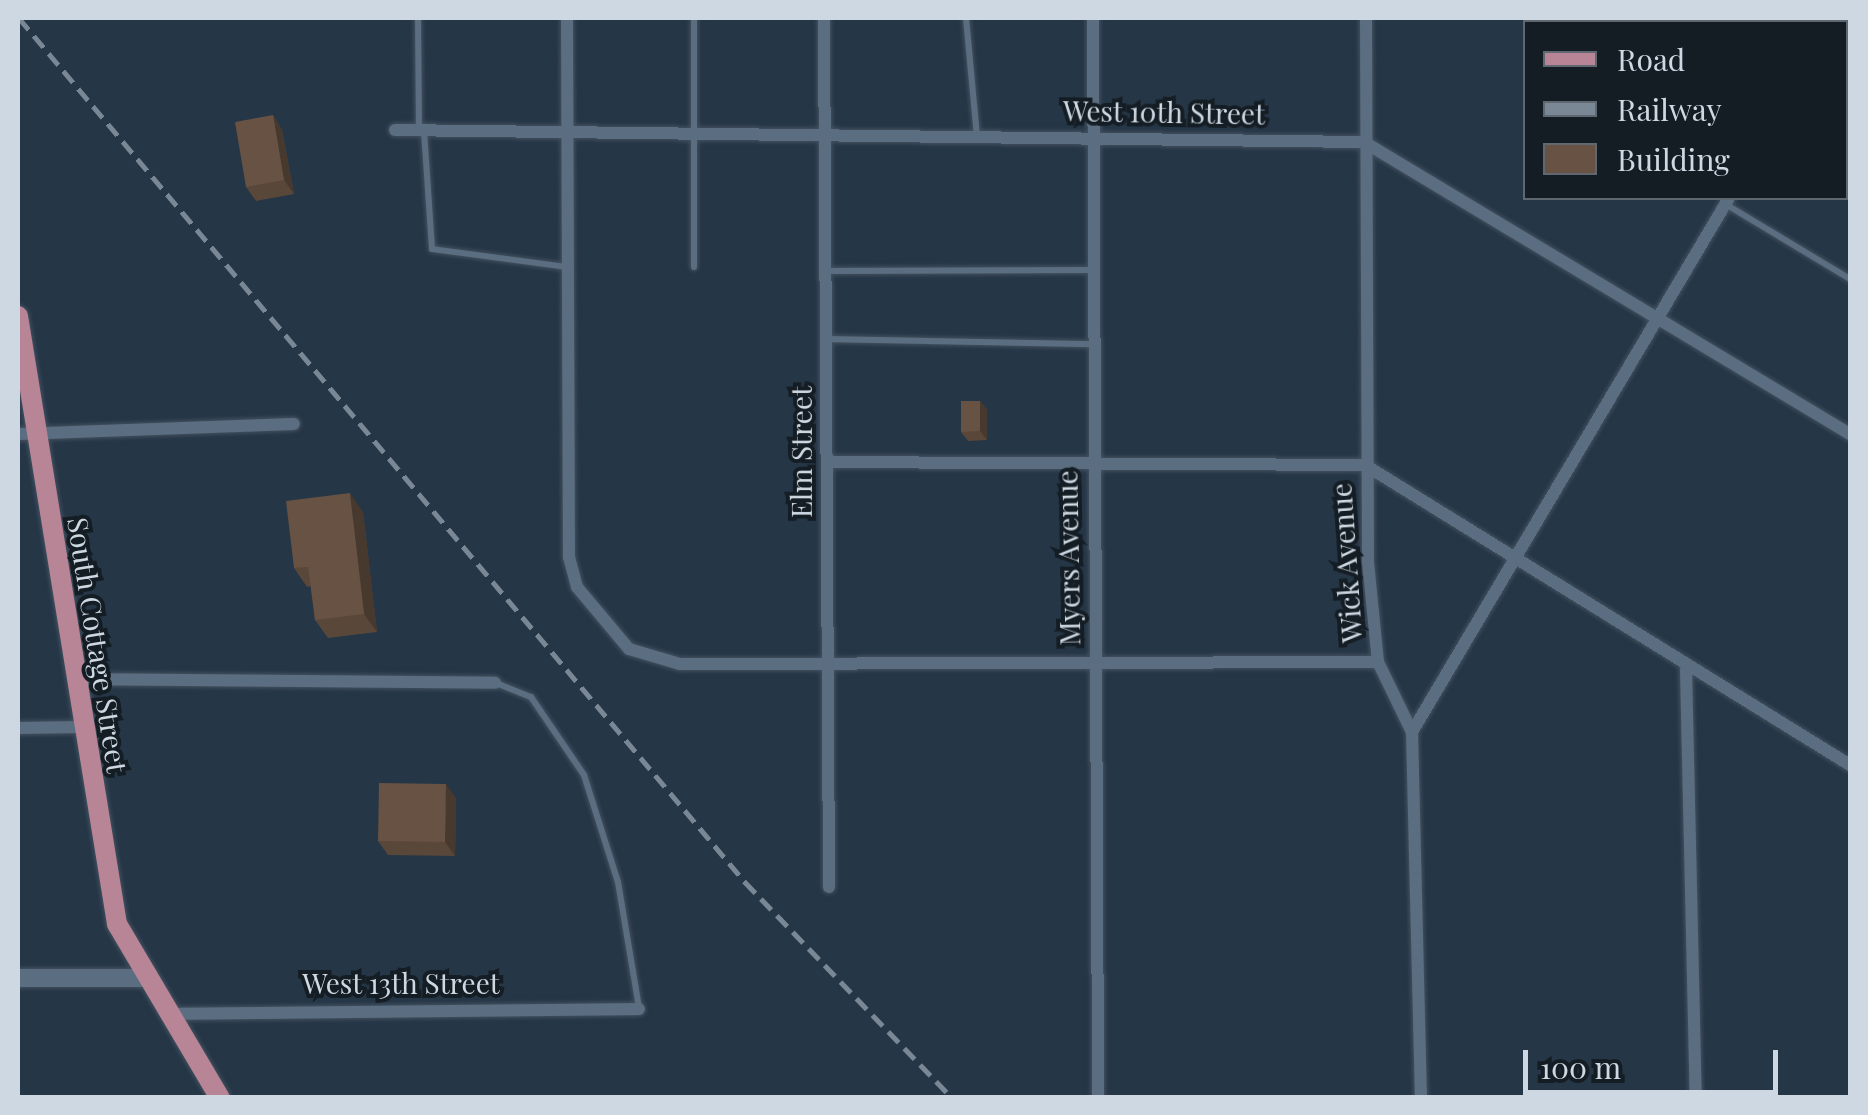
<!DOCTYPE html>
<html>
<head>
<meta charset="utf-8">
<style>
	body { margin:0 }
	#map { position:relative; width:1868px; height:1115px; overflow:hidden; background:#253647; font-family:"Playfair Display",serif }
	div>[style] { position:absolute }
	.roads { filter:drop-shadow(0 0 2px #43515f) drop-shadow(0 0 2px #43515f) }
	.service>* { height:6px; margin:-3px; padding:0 3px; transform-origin:3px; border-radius:3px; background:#5b6e81 }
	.minor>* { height:12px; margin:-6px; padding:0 6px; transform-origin:6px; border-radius:6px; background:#5b6e81 }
	.secondary>* { height:18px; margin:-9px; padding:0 9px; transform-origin:9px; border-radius:9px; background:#5b6e81 }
	.primary>* { height:20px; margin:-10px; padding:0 10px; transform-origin:10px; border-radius:10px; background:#b78595 }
	.rail>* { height:5px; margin-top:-2.5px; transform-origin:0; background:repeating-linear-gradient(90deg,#7a8795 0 15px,transparent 0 23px) }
	.wall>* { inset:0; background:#59473a }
	.shaded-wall>* { inset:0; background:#48392f }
	.building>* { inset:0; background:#675243 }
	span { translate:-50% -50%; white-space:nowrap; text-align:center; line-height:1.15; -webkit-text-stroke:8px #151d24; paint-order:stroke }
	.street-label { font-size:28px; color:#ced8e3 }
	.frame { position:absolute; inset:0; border:20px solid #ced8e3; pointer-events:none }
	.legend { position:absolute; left:1523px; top:20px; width:325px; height:180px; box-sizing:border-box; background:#151d24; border:2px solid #5f6870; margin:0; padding:12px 18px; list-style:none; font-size:30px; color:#ced8e3 }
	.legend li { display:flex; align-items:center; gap:20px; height:50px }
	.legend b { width:50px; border:2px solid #5f6870 }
	.scale { position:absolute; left:1523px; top:1050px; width:255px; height:45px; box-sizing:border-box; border:5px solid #ced8e3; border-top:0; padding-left:12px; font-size:30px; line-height:35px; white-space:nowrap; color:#ced8e3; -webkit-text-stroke:8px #151d24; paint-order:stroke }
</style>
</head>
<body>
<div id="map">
	<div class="roads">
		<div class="service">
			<i style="left:418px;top:18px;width:111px;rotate:89.5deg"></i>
			<i style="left:966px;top:18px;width:119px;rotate:84.7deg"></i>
			<i style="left:424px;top:131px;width:118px;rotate:86.1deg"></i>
			<i style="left:432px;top:249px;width:136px;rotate:7.6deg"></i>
			<i style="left:1727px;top:205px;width:144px;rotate:31deg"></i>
			<i style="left:694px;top:267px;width:249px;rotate:-90deg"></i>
			<i style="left:826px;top:271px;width:266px;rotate:-0.2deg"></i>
			<i style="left:828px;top:339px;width:264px;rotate:1.1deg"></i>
			<i style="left:496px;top:683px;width:38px;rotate:22deg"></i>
			<i style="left:531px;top:697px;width:94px;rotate:55.8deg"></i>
			<i style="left:584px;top:775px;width:112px;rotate:72.4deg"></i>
			<i style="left:618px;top:882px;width:127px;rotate:80.5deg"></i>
		</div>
		<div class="minor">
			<i style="left:567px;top:18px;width:539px;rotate:89.79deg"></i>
			<i style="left:569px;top:557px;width:31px;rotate:75deg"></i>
			<i style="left:577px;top:587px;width:81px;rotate:50deg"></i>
			<i style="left:629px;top:649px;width:53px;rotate:16.4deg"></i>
			<i style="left:680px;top:664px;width:698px;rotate:-0.16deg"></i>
			<i style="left:824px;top:18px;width:869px;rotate:89.67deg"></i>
			<i style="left:1093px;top:18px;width:1080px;rotate:89.73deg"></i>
			<i style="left:1366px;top:18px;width:544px;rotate:89.79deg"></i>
			<i style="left:1368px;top:562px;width:100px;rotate:84.3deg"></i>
			<i style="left:1378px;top:662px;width:78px;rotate:64.1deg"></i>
			<i style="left:1412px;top:732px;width:366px;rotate:88.6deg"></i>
			<i style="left:1646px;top:18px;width:9px;rotate:27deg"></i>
			<i style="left:1834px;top:22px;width:5px;rotate:-53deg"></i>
			<i style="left:395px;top:130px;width:969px;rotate:0.71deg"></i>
			<i style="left:1364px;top:142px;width:567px;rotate:31deg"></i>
			<i style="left:1846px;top:139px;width:5px;rotate:37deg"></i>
			<i style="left:18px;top:434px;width:276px;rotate:-2.1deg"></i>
			<i style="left:827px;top:462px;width:538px;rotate:0.32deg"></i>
			<i style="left:1365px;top:465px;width:570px;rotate:31.74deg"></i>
			<i style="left:1686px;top:669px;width:429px;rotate:88.7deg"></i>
			<i style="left:75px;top:679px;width:420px;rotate:0.5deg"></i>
			<i style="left:18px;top:728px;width:65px;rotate:-0.9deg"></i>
			<i style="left:1412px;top:732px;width:621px;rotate:-59.31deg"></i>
			<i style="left:166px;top:1014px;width:473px;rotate:-0.6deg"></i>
		</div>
		<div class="secondary">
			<i style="left:18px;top:978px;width:123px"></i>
		</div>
		<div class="primary">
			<i style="left:18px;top:316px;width:616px;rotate:80.75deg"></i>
			<i style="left:117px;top:924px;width:202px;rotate:59.4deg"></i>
		</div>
	</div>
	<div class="rail">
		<i style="left:19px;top:18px;width:1129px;rotate:49.96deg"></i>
		<i style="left:745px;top:882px;width:299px;rotate:46.2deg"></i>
	</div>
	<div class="wall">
		<i style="clip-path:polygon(273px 115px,282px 130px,294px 194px,256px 201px,246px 187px)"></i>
		<i style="clip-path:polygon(980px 401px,987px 410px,987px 440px,968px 441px,961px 432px)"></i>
		<i style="clip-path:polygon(363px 512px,377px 632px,328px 638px,315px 620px,311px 586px,307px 587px,294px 568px)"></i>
		<i style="clip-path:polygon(456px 798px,455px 856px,388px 855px,378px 841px)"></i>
	</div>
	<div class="shaded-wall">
		<i style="clip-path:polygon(273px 115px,282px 130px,294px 194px,284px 180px)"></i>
		<i style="clip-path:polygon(980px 401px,987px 410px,987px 440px,980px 431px)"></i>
		<i style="clip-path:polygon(350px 493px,363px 512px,377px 632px,364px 614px)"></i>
		<i style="clip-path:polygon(446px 784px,456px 798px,455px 856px,445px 842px)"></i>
	</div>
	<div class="building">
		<i style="clip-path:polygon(273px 115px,284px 180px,246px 187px,235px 122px)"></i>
		<i style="clip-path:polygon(961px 401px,980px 401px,980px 431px,961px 432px)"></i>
		<i style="clip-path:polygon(350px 493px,364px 614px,315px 620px,308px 567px,294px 568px,286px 501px)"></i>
		<i style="clip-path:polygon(379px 783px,446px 784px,445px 842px,378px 841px)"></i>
	</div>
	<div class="street-label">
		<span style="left:1164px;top:112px;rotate:1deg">West 10th Street</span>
		<span style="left:801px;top:452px;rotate:-90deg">Elm Street</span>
		<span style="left:1068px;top:558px;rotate:-91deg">Myers Avenue</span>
		<span style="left:1346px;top:563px;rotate:-94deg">Wick Avenue</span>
		<span style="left:98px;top:645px;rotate:81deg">South Cottage Street</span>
		<span style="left:401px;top:983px">West 13th Street</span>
	</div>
	<div class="frame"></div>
	<ul class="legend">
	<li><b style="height:12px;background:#b78595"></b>Road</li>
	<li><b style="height:12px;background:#7a8795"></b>Railway</li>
	<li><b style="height:28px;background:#675243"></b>Building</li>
	</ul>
	<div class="scale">100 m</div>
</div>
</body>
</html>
